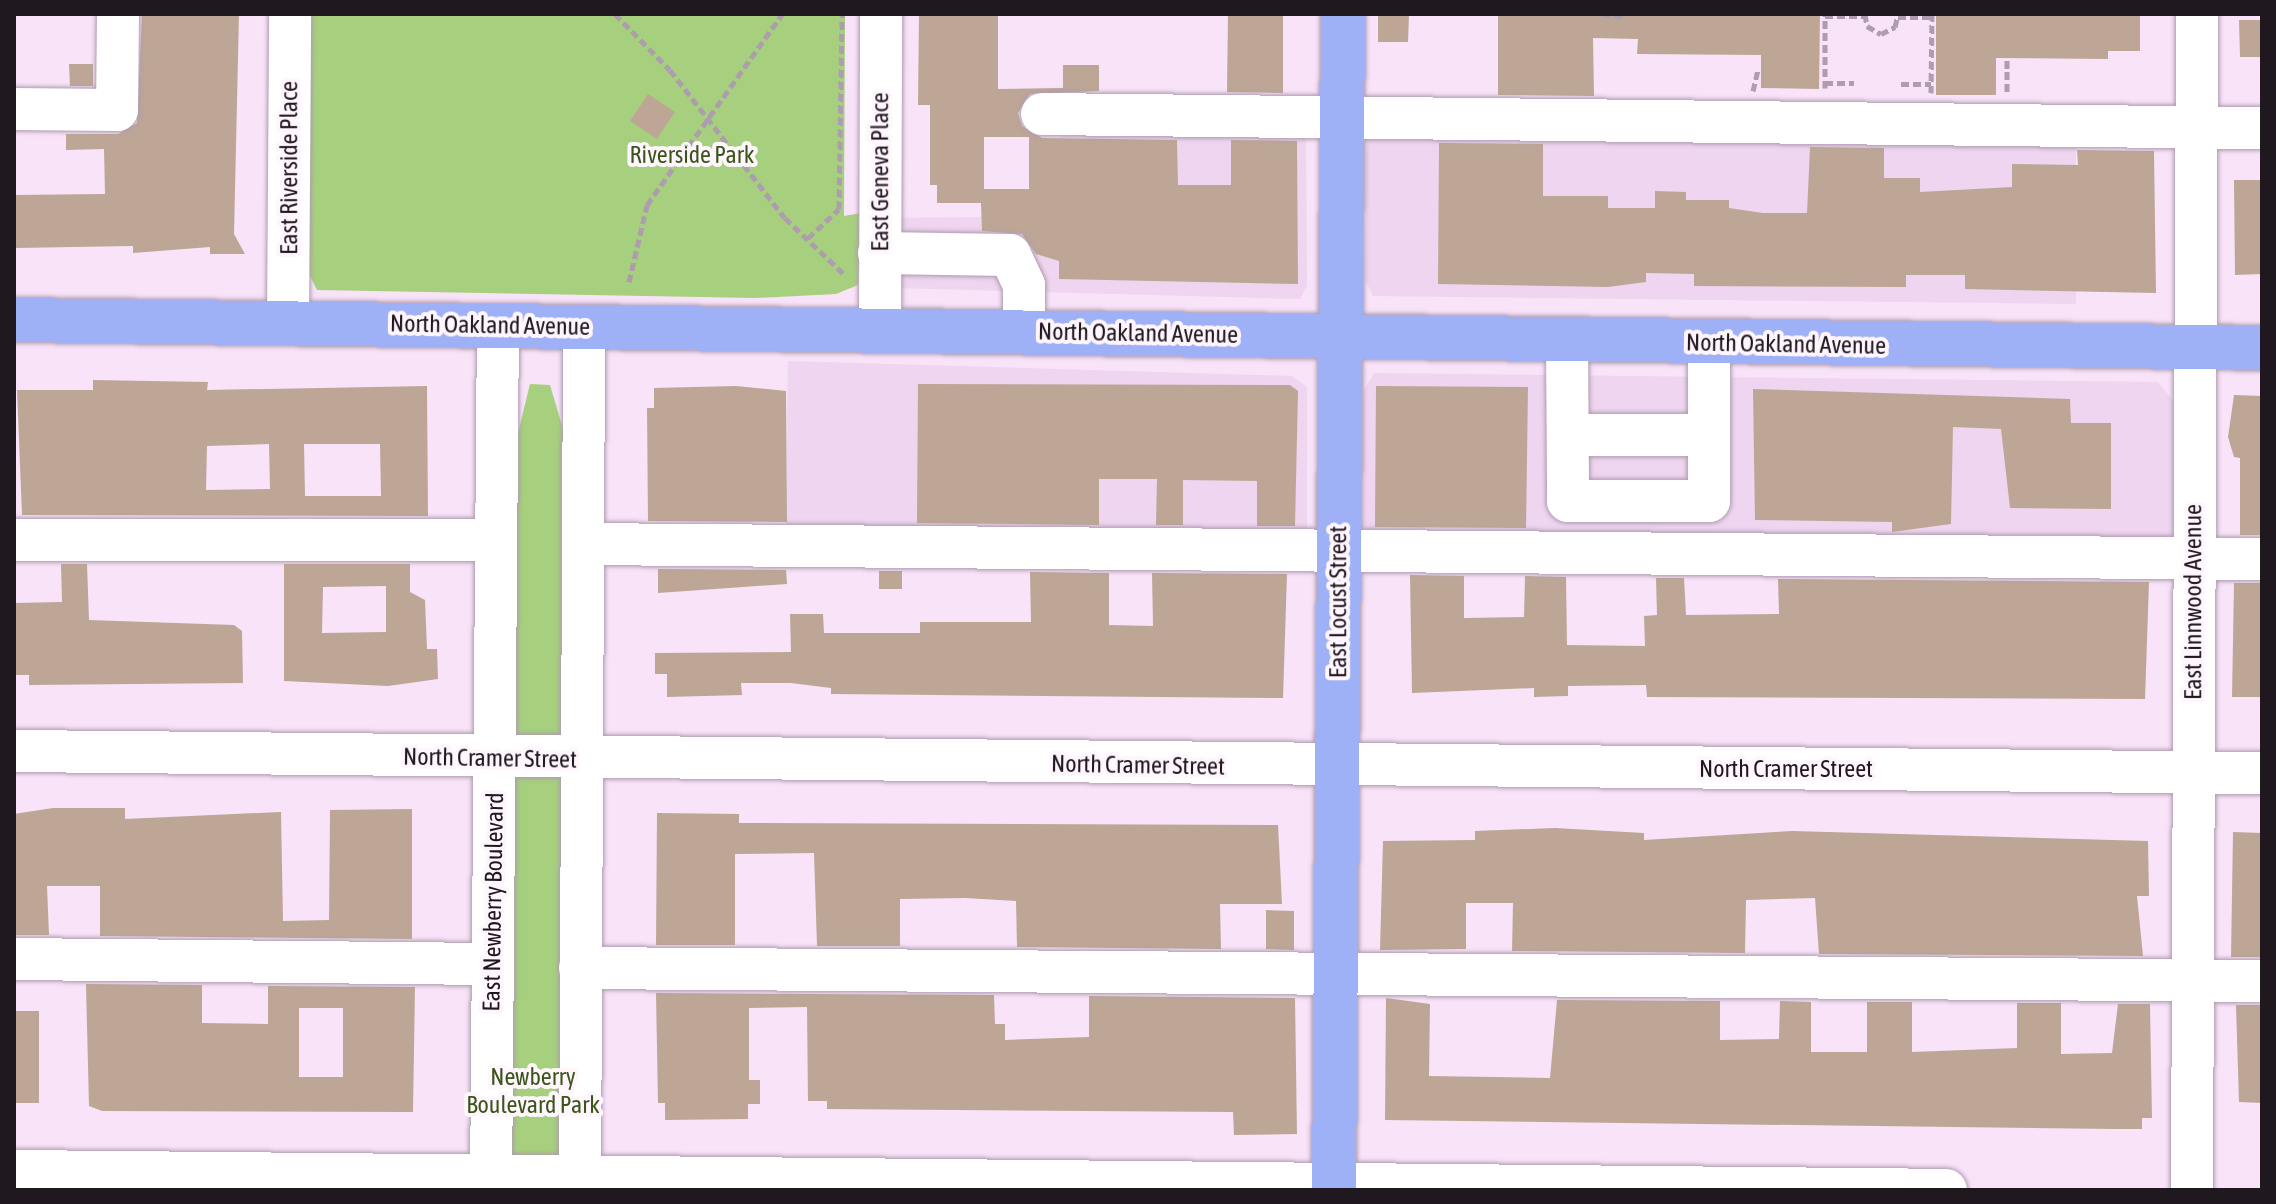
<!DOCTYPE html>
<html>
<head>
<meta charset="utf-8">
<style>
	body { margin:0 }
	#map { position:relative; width:2276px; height:1204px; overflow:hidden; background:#f8e3f8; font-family:"Asap Condensed",sans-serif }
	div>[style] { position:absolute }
	.built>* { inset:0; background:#efd5ef }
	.green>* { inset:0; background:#a6d07d }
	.building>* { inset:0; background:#bda696 }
	.path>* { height:5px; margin-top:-2.5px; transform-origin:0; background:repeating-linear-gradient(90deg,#ad9dad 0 8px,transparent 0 12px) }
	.roads { filter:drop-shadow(0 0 2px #af9baf) drop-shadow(0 0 2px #af9baf) }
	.minor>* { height:42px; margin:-21px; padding:0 21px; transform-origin:21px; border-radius:21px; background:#fff }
	.major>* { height:44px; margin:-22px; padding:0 22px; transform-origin:22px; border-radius:22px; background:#9eb0f6 }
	span { translate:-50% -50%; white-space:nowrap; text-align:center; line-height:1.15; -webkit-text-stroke:8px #fef5fd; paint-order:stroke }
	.park-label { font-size:24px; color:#3a551a }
	.street-label { font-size:24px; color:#1f181f }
	.frame { position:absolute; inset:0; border:16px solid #1f181f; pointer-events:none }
</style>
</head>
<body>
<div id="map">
	<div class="built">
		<i style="clip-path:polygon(1306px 126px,1307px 286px,1300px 299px,898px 288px,895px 218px,1060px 216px,1061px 129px)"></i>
		<i style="clip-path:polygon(1367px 128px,2076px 134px,2076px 304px,1373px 296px,1365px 280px)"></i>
		<i style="clip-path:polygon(788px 361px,1292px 376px,1307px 387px,1307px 542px,786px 537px)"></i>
		<i style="clip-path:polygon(1374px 373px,2158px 382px,2175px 403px,2174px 551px,1360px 539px,1360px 397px)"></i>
	</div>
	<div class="green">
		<i style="clip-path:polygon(311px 14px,845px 14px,844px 216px,861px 213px,858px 285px,836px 294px,755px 298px,317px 290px,308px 272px)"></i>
		<i style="clip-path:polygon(530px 384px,550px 385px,566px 439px,561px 1190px,503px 1190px,509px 470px)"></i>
	</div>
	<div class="building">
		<i style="clip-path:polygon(142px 14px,239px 14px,234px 234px,245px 254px,210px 254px,210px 247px,133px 253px,133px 246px,14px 248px,14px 195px,105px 194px,104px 149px,66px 150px,66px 134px,118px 134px,137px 123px)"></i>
		<i style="clip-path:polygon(evenodd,919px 14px,998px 14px,998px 89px,1063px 88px,1063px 65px,1099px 65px,1099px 91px,1030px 94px,1018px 113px,1022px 126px,1042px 138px,1177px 140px,1178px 185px,1231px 185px,1231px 140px,1297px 141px,1298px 284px,1059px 279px,1059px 261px,1036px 254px,1022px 234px,982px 231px,981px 203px,937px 203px,937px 185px,930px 185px,930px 105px,918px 105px,919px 14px,984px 137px,1029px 137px,1029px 189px,984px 189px,984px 137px)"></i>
		<i style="clip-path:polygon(1228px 14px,1283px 14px,1283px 93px,1227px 92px)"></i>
		<i style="clip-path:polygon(1378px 14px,1409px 14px,1408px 42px,1378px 42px)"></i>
		<i style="clip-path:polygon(1498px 14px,1820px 14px,1819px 89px,1761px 88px,1761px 55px,1637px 54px,1638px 39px,1593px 38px,1594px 96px,1498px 95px)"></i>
		<i style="clip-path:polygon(1936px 14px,2140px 14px,2140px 51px,2108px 51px,2108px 59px,1996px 58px,1996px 95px,1936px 95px)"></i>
		<i style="clip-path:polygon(2239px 20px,2262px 20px,2262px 57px,2240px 57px)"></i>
		<i style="clip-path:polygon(69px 64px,93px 64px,93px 86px,70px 86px)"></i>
		<i style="clip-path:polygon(648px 94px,675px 112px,657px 139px,630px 121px)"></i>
		<i style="clip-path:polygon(1439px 143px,1543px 144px,1543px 196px,1608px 196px,1608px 208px,1655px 208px,1655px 191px,1686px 192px,1686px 200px,1729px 200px,1729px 208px,1763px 213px,1807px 213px,1810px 147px,1884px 148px,1884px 178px,1920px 178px,1920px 192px,2012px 187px,2012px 164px,2078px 165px,2077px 150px,2154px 151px,2156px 293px,1965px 289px,1965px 275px,1906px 275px,1906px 287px,1694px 286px,1694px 274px,1646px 273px,1646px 282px,1608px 287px,1438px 284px)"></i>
		<i style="clip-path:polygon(2234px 180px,2262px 180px,2262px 274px,2235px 275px)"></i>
		<i style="clip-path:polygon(evenodd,93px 380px,208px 382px,207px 390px,427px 386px,428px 516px,22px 515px,17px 390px,93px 390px,93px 380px,269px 444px,270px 489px,206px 490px,207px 446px,269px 444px,93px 380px,304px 444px,380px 444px,381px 496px,305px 496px,304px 444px)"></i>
		<i style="clip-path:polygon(918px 384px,1290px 385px,1298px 391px,1295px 526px,1257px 526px,1257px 481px,1183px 480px,1183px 525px,1156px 525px,1157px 479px,1099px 479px,1099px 525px,917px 523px)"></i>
		<i style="clip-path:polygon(736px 386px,786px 391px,787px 522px,648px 521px,647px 408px,654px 408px,654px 388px)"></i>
		<i style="clip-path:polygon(1376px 386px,1528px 387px,1526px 528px,1375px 527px)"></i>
		<i style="clip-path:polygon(1753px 389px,2070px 399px,2071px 423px,2111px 423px,2111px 509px,2010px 508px,2001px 429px,1953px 427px,1951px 524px,1892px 532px,1892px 522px,1755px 520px)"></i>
		<i style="clip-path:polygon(2234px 395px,2262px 396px,2262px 535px,2240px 535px,2240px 458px,2234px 457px,2228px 437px)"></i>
		<i style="clip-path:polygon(61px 564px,87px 564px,89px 620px,234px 625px,242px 631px,243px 683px,29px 685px,29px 675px,14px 675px,14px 603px,62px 602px)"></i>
		<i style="clip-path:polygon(evenodd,284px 564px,410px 564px,410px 592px,425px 600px,427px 649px,437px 649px,438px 679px,388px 686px,284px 681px,284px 564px,386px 586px,386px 632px,322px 633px,323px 587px,386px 586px)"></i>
		<i style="clip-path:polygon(658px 569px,786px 570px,787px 584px,658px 593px)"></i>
		<i style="clip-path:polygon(879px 571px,902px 571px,902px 589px,879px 589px)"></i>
		<i style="clip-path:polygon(1030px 572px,1109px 573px,1109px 625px,1153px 626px,1152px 573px,1287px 574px,1283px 698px,831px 694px,831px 688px,791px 683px,741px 683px,742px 695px,667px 697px,667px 674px,655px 674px,655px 653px,791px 652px,790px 614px,823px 614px,824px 633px,920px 633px,920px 622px,1031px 622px)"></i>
		<i style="clip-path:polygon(1410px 575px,1464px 576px,1464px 618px,1524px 617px,1525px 576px,1566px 577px,1567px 645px,1645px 646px,1644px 616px,1657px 615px,1656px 578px,1684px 578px,1686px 615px,1779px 614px,1778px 579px,2149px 582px,2145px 699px,1647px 697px,1646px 685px,1568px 686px,1568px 696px,1534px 697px,1534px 688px,1412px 693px)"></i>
		<i style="clip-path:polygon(2234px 583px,2262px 583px,2262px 697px,2232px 697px)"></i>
		<i style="clip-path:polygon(53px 808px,125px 808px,125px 819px,281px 812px,283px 921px,329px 920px,330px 810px,412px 809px,412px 939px,100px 936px,100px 886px,47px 886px,49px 935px,14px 935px,14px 814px)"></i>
		<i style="clip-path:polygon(657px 813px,739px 814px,739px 823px,1278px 825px,1282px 904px,1220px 904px,1221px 949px,1017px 947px,1016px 901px,965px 898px,900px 899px,900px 946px,817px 946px,814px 853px,735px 854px,735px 945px,656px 945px)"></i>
		<i style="clip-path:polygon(1555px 828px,1644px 833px,1644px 840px,1792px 831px,2148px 841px,2149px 896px,2137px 896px,2143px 956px,1819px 954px,1815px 898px,1746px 900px,1745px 953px,1512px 951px,1513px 903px,1466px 903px,1466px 949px,1380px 950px,1383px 841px,1475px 840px,1475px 831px)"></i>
		<i style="clip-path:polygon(2233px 832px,2262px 833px,2262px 957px,2231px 957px)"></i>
		<i style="clip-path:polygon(1266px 910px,1294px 911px,1294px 950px,1266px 949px)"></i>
		<i style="clip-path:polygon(evenodd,86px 984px,202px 985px,202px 1023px,268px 1024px,268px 986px,415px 987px,413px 1112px,102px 1111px,89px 1106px,86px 984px,299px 1008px,343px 1008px,343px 1077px,299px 1077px,299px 1008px)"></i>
		<i style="clip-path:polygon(656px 993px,994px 995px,995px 1024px,1005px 1024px,1005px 1040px,1089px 1037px,1089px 996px,1295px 998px,1297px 1134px,1234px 1135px,1233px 1112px,827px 1109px,827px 1101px,808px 1101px,807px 1007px,749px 1008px,749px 1080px,760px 1080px,760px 1104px,748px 1104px,748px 1119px,665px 1120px,665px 1103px,658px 1103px)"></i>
		<i style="clip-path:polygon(1386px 998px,1430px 1004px,1429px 1076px,1550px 1078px,1557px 1000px,1720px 1001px,1720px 1040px,1779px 1039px,1780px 1001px,1811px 1002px,1811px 1052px,1867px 1052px,1867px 1002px,1912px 1002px,1912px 1052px,2017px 1048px,2017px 1003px,2061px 1003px,2061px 1054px,2112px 1053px,2118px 1004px,2150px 1004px,2152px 1118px,2142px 1118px,2142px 1129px,2113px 1129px,1385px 1120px)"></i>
		<i style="clip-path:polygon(2236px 1005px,2262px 1005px,2262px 1103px,2239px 1102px)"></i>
		<i style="clip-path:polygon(14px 1011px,39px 1011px,39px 1103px,14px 1103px)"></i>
	</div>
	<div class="path">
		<i style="left:615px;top:14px;width:78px;rotate:45.5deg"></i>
		<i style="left:670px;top:70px;width:187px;rotate:52.2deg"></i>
		<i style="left:785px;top:218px;width:84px;rotate:43.6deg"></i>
		<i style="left:1602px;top:14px;width:22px;rotate:8deg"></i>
		<i style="left:1865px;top:14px;width:12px;rotate:81deg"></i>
		<i style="left:1867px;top:26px;width:16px;rotate:30deg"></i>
		<i style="left:1881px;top:34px;width:16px;rotate:-27deg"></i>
		<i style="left:1895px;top:27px;width:13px;rotate:-77deg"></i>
		<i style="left:1825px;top:16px;width:40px"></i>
		<i style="left:1898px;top:17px;width:34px"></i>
		<i style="left:1825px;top:83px;width:29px"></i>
		<i style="left:1901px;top:84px;width:30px"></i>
		<i style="left:1825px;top:88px;width:74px;rotate:-90deg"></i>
		<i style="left:1753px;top:91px;width:22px;rotate:-77deg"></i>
		<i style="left:2007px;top:92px;width:32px;rotate:-90deg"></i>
		<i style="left:1931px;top:93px;width:79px;rotate:-89.3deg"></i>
		<i style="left:808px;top:238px;width:42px;rotate:-43.1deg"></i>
		<i style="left:839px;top:209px;width:195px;rotate:-89.1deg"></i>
		<i style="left:629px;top:282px;width:79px;rotate:-76.8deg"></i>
		<i style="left:647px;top:205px;width:234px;rotate:-54.7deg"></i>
	</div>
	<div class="roads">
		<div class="minor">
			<i style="left:14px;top:109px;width:103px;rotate:0.6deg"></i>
			<i style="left:117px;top:110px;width:96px;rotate:-89.4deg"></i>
			<i style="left:1042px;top:114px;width:1220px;rotate:0.66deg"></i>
			<i style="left:879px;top:253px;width:131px;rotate:0.9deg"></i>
			<i style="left:1010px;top:255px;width:33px;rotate:65deg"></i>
			<i style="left:1024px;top:285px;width:46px;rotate:90deg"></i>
			<i style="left:288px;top:323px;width:309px;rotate:-89.6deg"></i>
			<i style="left:880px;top:330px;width:316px;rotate:-89.8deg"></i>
			<i style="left:1567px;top:341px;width:160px;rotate:89.6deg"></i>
			<i style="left:1568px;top:501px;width:141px"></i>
			<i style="left:1709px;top:501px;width:157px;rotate:-90deg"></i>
			<i style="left:1568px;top:435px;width:141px"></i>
			<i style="left:14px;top:540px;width:482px"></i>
			<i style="left:583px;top:544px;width:1679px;rotate:0.51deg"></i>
			<i style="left:14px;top:751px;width:2248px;rotate:0.56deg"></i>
			<i style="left:14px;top:959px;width:479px;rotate:0.6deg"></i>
			<i style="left:580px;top:968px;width:1682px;rotate:0.44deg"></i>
			<i style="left:14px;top:1171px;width:1932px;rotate:0.56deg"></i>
			<i style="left:491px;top:1190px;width:865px;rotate:-89.54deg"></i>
			<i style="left:580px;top:1190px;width:864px;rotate:-89.73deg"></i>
			<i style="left:2192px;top:1190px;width:1176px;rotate:-89.76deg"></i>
		</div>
		<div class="major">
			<i style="left:14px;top:320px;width:2248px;rotate:0.71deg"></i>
			<i style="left:1334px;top:1190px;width:1176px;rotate:-89.56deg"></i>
		</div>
	</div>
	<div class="park-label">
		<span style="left:692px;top:155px">Riverside Park</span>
		<span style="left:533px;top:1091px">Newberry<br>Boulevard Park</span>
	</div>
	<div class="street-label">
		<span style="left:289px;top:168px;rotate:-90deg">East Riverside Place</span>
		<span style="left:880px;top:172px;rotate:-90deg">East Geneva Place</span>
		<span style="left:490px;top:325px;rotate:1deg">North Oakland Avenue</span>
		<span style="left:1138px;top:333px;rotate:1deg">North Oakland Avenue</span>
		<span style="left:1786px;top:344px;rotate:1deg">North Oakland Avenue</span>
		<span style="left:1338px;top:602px;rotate:-90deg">East Locust Street</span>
		<span style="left:2193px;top:602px;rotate:-90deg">East Linnwood Avenue</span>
		<span style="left:490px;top:758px;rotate:1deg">North Cramer Street</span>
		<span style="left:1138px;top:765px;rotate:1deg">North Cramer Street</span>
		<span style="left:1786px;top:769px">North Cramer Street</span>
		<span style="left:493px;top:902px;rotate:-89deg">East Newberry Boulevard</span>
	</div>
	<div class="frame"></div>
</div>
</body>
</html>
